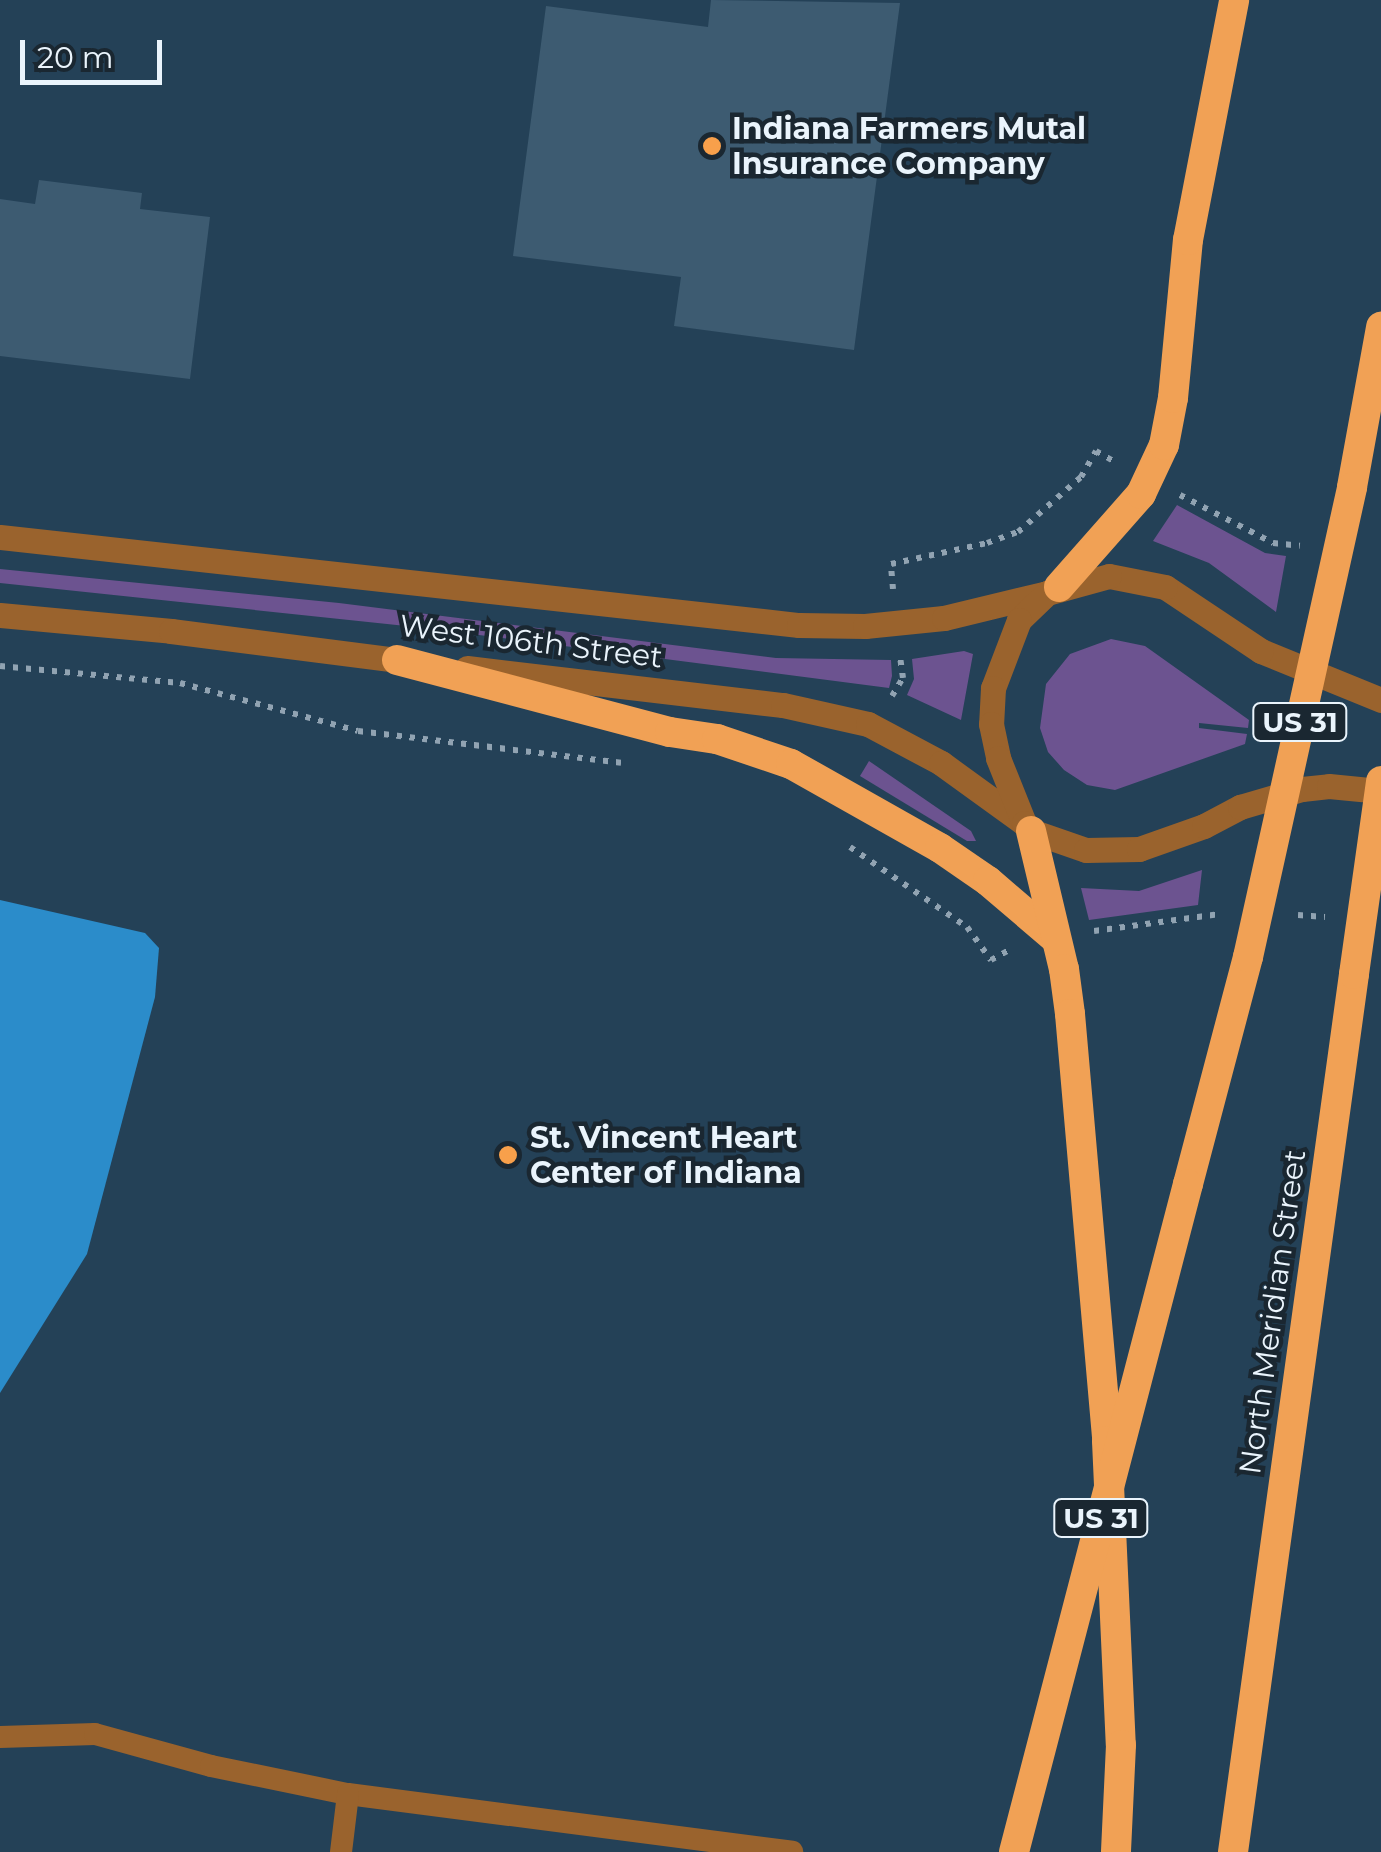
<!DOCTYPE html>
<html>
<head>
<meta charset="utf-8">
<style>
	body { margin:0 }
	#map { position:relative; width:1381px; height:1852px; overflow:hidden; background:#244157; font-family:Montserrat,sans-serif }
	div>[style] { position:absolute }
	.green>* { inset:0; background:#6c5390 }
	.water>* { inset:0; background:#2b8cca }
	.building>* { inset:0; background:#3d5b71 }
	.path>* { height:6px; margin-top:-3px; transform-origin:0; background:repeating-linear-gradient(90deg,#91a3b2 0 5px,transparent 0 13px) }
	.service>* { height:22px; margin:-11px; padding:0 11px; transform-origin:11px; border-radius:11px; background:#9a632d }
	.tertiary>* { height:25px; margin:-12.5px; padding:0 12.5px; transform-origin:12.5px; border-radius:12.5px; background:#9a632d }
	.motorway>* { height:30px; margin:-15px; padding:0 15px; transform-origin:15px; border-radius:15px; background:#f1a155 }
	.motorway-bridge>* { height:30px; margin:-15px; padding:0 15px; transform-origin:15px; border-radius:15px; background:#f1a155 }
	.dots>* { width:28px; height:28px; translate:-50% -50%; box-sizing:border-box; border:5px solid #1a2731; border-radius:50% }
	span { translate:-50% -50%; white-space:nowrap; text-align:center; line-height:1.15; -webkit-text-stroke:9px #1a2731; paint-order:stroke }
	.shield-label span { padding:2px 8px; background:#1a2731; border:2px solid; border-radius:8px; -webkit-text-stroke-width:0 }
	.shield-label { font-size:28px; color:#eaf4fc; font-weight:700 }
	.poi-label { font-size:30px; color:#eaf4fc; font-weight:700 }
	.left { translate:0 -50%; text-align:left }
	.street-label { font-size:30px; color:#eaf4fc }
	.scale { position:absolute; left:20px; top:40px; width:142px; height:45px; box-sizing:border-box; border:5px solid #eaf4fc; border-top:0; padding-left:12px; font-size:30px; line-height:35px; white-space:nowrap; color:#eaf4fc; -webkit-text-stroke:8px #1a2731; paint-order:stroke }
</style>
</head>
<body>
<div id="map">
	<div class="green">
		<i style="clip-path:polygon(1177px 505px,1265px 553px,1286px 556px,1276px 612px,1209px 563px,1153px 541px)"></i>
		<i style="clip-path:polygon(0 569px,339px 603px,776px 658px,891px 660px,892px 676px,889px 688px,425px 628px,0 583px)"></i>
		<i style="clip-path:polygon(1111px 639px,1145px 646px,1249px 720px,1248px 728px,1199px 723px,1199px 728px,1247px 734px,1245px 744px,1115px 790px,1087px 785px,1064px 770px,1048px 752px,1040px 728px,1046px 684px,1070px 654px)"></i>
		<i style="clip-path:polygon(964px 651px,973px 654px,961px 720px,907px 695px,914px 679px,912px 659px)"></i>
		<i style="clip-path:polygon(869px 761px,971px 831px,976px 841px,967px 841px,860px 776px)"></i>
		<i style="clip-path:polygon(1202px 870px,1198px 905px,1089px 920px,1081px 888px,1139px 891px)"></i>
	</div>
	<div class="water">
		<i style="clip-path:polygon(0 900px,145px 933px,159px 948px,155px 997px,87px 1254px,0 1393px)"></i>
	</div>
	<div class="building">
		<i style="clip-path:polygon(711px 0,900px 3px,854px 350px,674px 326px,681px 277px,513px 256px,546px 6px,708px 27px)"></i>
		<i style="clip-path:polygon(39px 180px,142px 193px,140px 209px,210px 217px,190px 379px,0 356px,0 199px,35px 204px)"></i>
	</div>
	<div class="path">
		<i style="left:1180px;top:495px;width:105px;rotate:27.3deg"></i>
		<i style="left:1273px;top:543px;width:27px;rotate:6deg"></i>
		<i style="left:893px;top:589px;width:25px;rotate:-95deg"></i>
		<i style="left:891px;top:564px;width:98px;rotate:-12.3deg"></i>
		<i style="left:987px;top:543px;width:33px;rotate:-20deg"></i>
		<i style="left:1018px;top:532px;width:84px;rotate:-41.1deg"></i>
		<i style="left:1081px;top:477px;width:30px;rotate:-60deg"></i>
		<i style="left:1096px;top:451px;width:22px;rotate:30deg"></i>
		<i style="left:0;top:666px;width:181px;rotate:5.4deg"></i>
		<i style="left:180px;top:683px;width:184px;rotate:15.1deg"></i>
		<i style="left:358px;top:731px;width:265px;rotate:6.9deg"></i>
		<i style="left:892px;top:696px;width:21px;rotate:-59deg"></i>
		<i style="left:903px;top:678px;width:22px;rotate:-98deg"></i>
		<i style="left:850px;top:847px;width:142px;rotate:34.4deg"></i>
		<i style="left:967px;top:927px;width:41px;rotate:54deg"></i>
		<i style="left:991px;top:960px;width:21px;rotate:-29deg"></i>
		<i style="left:1298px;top:915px;width:27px;rotate:4deg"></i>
		<i style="left:1094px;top:931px;width:127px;rotate:-7.7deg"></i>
	</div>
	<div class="service">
		<i style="left:0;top:1737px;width:95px;rotate:-1.8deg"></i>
		<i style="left:95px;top:1734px;width:120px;rotate:15.4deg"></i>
		<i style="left:211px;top:1766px;width:140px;rotate:11.6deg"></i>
		<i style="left:348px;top:1794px;width:448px;rotate:7.4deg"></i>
		<i style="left:341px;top:1852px;width:58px;rotate:-83.1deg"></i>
	</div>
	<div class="tertiary">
		<i style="left:0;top:537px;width:804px;rotate:6.29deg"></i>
		<i style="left:799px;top:625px;width:66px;rotate:0.9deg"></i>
		<i style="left:865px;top:626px;width:79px;rotate:-5.8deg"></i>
		<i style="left:944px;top:618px;width:106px;rotate:-13.6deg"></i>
		<i style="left:0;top:615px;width:172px;rotate:5.3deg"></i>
		<i style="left:171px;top:631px;width:243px;rotate:7.3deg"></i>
		<i style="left:467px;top:668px;width:318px;rotate:6.7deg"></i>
		<i style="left:783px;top:705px;width:87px;rotate:12.6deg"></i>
		<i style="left:868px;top:724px;width:83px;rotate:28.1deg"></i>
		<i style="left:941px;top:763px;width:102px;rotate:35.9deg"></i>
		<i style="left:1381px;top:700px;width:130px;rotate:-157.8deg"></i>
		<i style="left:1261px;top:651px;width:115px;rotate:-146.3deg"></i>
		<i style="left:1165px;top:587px;width:57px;rotate:-168.9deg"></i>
		<i style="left:1109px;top:576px;width:64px;rotate:164.7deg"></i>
		<i style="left:1047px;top:593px;width:39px;rotate:136deg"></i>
		<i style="left:1019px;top:620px;width:73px;rotate:110.9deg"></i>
		<i style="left:993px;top:688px;width:36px;rotate:93deg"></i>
		<i style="left:991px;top:724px;width:35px;rotate:78deg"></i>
		<i style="left:998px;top:758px;width:70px;rotate:68.2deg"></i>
		<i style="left:1024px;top:823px;width:11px;rotate:49deg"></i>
		<i style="left:1031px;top:831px;width:58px;rotate:19.1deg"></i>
		<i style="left:1086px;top:850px;width:53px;rotate:-1.1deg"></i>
		<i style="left:1139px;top:849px;width:69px;rotate:-19.5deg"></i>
		<i style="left:1204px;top:826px;width:41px;rotate:-27.8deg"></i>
		<i style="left:1240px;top:807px;width:65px;rotate:-16.2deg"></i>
		<i style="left:1302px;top:789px;width:27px;rotate:-6deg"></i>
		<i style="left:1329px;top:786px;width:52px;rotate:5.5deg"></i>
	</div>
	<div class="motorway">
		<i style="left:1352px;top:487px;width:163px;rotate:-79.7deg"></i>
		<i style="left:1059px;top:587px;width:124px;rotate:-48.6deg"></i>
		<i style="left:1141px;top:494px;width:54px;rotate:-64.9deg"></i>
		<i style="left:1164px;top:445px;width:48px;rotate:-79.2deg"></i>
		<i style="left:1173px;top:398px;width:159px;rotate:-84.6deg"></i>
		<i style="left:1188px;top:240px;width:244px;rotate:-79.1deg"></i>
		<i style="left:397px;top:660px;width:282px;rotate:14.8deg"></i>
		<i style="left:670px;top:732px;width:48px;rotate:8.5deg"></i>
		<i style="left:717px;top:739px;width:78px;rotate:18.7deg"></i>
		<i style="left:791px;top:764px;width:171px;rotate:29.4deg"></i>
		<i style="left:940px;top:848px;width:58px;rotate:34.5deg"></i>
		<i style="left:988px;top:881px;width:89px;rotate:40.5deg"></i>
		<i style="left:1031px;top:831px;width:142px;rotate:76.6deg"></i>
		<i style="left:1064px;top:969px;width:45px;rotate:82.4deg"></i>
		<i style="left:1070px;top:1014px;width:429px;rotate:85deg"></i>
		<i style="left:1107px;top:1441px;width:304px;rotate:87.4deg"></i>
		<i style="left:1121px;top:1745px;width:107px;rotate:92.7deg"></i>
		<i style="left:1188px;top:1184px;width:235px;rotate:-75.2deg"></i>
		<i style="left:1233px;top:1852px;width:886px;rotate:-82.15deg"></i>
	</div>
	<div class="motorway-bridge">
		<i style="left:1248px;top:957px;width:481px;rotate:-77.5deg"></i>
		<i style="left:1354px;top:974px;width:195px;rotate:-82deg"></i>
		<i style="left:1014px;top:1852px;width:690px;rotate:-75.4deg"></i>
	</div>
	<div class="dots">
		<i style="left:712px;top:146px;background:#f8a04b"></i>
		<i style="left:508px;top:1155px;background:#f8a04b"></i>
	</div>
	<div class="shield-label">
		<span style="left:1300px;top:722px">US 31</span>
		<span style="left:1101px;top:1518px">US 31</span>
	</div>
	<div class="poi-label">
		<span class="left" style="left:732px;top:146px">Indiana Farmers Mutal<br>Insurance Company</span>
		<span class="left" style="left:530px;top:1155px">St. Vincent Heart<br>Center of Indiana</span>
	</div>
	<div class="street-label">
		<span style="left:531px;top:642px;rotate:7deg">West 106th Street</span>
		<span style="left:1273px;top:1312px;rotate:-82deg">North Meridian Street</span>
	</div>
	<div class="scale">20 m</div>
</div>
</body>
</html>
